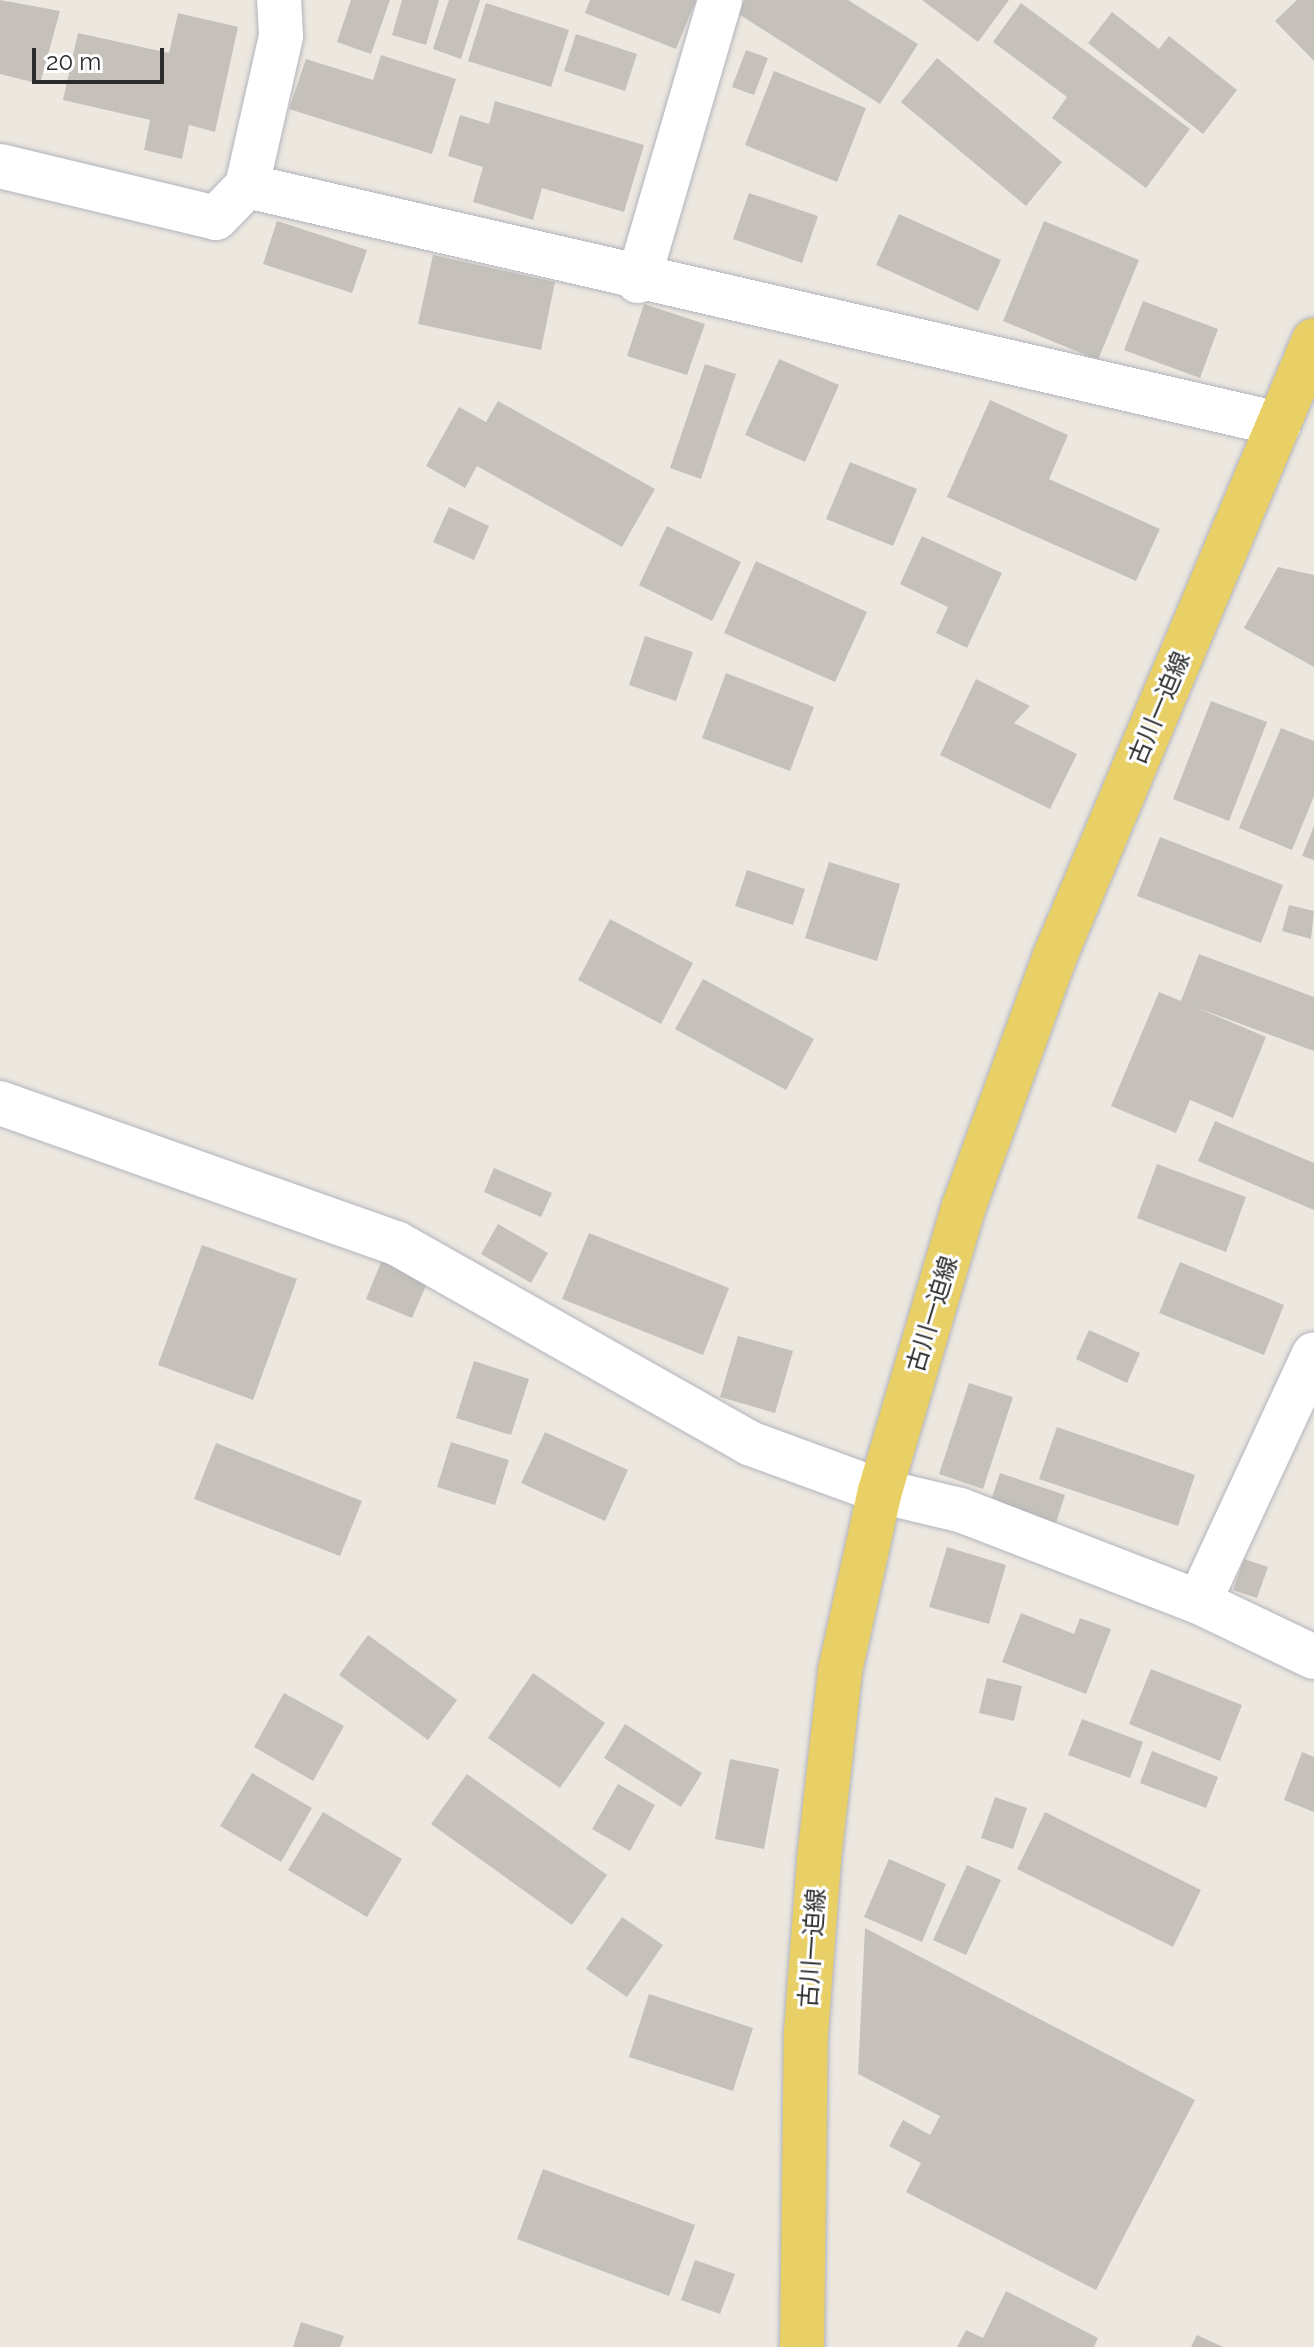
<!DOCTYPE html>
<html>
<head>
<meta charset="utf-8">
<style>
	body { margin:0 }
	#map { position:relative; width:1314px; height:2347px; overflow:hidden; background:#ece7df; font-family:Raleway,"Noto Sans JP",sans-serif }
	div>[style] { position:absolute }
	.building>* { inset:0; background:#c5c1ba }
	.roads { filter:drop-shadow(0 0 2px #b2b4be) drop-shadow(0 0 2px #b2b4be) }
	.minor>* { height:44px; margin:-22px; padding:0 22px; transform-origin:22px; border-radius:22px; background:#fff }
	.primary>* { height:44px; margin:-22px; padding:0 22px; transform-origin:22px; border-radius:22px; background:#e9d066 }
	span { translate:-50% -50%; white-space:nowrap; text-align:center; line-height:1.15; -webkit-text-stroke:6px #fff; paint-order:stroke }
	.street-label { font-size:24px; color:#2b2b2b }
	.scale { position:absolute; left:32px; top:48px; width:132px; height:36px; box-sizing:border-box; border:4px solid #2b2b2b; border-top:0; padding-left:10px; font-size:24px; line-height:28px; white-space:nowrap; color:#2b2b2b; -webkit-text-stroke:6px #fff; paint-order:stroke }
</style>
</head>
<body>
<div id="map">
	<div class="building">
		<i style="clip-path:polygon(0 0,60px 11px,40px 84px,0 74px)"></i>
		<i style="clip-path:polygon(351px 0,390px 0,371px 54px,337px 42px)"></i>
		<i style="clip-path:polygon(402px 0,439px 0,426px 45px,392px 35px)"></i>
		<i style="clip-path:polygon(449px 0,480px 0,461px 59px,433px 49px)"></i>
		<i style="clip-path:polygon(590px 0,696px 0,676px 49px,585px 13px)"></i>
		<i style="clip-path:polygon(745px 0,848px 0,918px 44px,880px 104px,737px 13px)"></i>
		<i style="clip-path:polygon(922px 0,1009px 0,978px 42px)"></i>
		<i style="clip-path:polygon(1297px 0,1314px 0,1314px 61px,1275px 21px)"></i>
		<i style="clip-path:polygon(486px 3px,569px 30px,551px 87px,468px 61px)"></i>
		<i style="clip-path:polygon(1021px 3px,1190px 129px,1146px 188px,1052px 118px,1067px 97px,993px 42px)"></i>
		<i style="clip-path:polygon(1112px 12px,1159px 49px,1169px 36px,1237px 90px,1203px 134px,1088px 43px)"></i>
		<i style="clip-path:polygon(178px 13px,238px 27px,215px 132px,189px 125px,182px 159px,144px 150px,150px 120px,63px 100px,78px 33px,169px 53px)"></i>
		<i style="clip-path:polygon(576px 34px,637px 54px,625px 91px,564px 71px)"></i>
		<i style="clip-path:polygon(746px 50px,768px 58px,754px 95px,732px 87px)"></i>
		<i style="clip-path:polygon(381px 55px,456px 79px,432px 154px,289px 109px,306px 59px,373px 80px)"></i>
		<i style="clip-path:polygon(937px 58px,1062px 162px,1026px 206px,901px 102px)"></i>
		<i style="clip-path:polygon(774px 71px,866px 108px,837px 182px,745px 145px)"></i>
		<i style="clip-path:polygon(495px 101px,644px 145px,624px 212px,542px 188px,533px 220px,473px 202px,483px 167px,448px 156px,460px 115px,489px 124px)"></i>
		<i style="clip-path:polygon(749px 193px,818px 216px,802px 263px,733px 239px)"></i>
		<i style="clip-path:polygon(899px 214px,1001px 260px,978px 311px,876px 265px)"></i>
		<i style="clip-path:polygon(277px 221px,367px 250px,352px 293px,263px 264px)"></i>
		<i style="clip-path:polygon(1044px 221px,1139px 260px,1098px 360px,1003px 321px)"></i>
		<i style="clip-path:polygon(433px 255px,555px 282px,541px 350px,418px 324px)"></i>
		<i style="clip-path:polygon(1143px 301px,1218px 329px,1200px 378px,1124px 350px)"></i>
		<i style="clip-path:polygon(644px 304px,705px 324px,687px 375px,627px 356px)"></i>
		<i style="clip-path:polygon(779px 359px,839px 385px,805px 462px,745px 435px)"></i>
		<i style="clip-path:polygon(705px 364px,736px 374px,701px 479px,670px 468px)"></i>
		<i style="clip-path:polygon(990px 400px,1068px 435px,1049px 479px,1160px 529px,1136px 581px,947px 497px)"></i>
		<i style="clip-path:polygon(498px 401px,655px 489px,622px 547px,477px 466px,465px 488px,426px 466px,459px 407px,486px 422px)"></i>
		<i style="clip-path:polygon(850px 462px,917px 489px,893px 546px,826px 519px)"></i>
		<i style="clip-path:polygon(449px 507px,489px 526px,474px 560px,433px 542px)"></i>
		<i style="clip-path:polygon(667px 526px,741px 562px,712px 621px,639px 585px)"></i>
		<i style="clip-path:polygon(922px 536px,1002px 573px,967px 648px,936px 633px,948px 607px,900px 584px)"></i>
		<i style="clip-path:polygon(756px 561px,867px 612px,835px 682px,724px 633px)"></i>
		<i style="clip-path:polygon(1278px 567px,1314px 575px,1314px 667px,1244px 628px)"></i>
		<i style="clip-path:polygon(645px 636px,693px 652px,676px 701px,629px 685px)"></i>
		<i style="clip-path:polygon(726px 673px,814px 707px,790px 771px,702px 738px)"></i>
		<i style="clip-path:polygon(976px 679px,1030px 706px,1014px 723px,1077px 754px,1050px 809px,940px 755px)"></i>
		<i style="clip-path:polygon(1211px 701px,1267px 722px,1229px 821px,1173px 799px)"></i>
		<i style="clip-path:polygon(1281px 728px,1314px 741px,1314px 796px,1292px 850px,1239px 828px)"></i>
		<i style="clip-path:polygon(1314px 826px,1314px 860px,1302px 856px)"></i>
		<i style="clip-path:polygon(1160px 837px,1283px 885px,1261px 943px,1137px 896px)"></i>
		<i style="clip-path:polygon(829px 862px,900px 884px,877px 961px,805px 938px)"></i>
		<i style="clip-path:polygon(747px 870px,805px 889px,793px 925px,735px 906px)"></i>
		<i style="clip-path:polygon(1289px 905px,1314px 911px,1311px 939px,1282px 931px)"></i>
		<i style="clip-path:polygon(610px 919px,693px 963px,661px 1024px,578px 980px)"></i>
		<i style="clip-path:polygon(1199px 954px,1314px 997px,1314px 1051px,1195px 1007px,1266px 1037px,1233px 1118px,1190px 1100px,1176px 1133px,1111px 1106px,1159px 992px,1181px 1001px)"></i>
		<i style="clip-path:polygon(703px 979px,814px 1039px,786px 1090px,675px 1029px)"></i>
		<i style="clip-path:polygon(1215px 1121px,1314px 1163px,1314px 1210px,1198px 1161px)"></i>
		<i style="clip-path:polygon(1157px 1164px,1246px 1197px,1226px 1252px,1137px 1218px)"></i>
		<i style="clip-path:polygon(494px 1168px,552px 1193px,541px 1217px,484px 1192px)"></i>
		<i style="clip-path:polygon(498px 1224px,548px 1253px,531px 1283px,481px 1254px)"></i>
		<i style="clip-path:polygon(589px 1233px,729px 1288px,703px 1355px,562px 1299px)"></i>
		<i style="clip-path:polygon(202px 1245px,297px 1279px,253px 1400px,158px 1365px)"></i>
		<i style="clip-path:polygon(384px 1255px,431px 1274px,412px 1318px,366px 1299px)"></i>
		<i style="clip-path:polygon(1180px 1262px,1284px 1305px,1264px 1355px,1159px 1313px)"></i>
		<i style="clip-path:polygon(1089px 1330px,1140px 1353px,1127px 1383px,1076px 1359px)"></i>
		<i style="clip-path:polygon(738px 1336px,793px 1351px,775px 1413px,720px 1397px)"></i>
		<i style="clip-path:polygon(474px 1361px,529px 1379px,511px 1435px,456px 1418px)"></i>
		<i style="clip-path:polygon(969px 1383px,1013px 1397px,983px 1489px,939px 1474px)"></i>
		<i style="clip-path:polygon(1057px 1427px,1195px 1475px,1178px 1526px,1039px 1479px)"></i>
		<i style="clip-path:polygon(545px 1432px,628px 1470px,605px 1521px,521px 1483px)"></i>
		<i style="clip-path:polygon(451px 1442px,509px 1460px,495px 1505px,437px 1487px)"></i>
		<i style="clip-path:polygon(216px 1443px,362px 1501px,340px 1556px,194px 1499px)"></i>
		<i style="clip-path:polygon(1000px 1473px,1065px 1495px,1055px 1526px,990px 1504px)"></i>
		<i style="clip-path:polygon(947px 1547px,1006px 1565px,989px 1624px,929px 1607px)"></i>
		<i style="clip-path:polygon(1244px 1559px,1268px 1567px,1257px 1598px,1233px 1590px)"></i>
		<i style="clip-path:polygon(1021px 1613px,1074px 1634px,1080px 1618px,1111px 1629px,1086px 1694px,1002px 1662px)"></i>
		<i style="clip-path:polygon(368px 1635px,457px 1700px,428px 1740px,339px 1675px)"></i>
		<i style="clip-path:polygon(1151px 1669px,1242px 1705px,1220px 1761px,1129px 1724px)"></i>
		<i style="clip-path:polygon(533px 1673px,605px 1723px,560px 1788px,488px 1738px)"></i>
		<i style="clip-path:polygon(987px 1678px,1022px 1686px,1014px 1721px,979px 1713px)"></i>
		<i style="clip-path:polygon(284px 1693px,344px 1726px,313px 1781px,254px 1747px)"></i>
		<i style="clip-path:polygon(1082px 1719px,1143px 1742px,1130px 1778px,1068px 1755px)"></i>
		<i style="clip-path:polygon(625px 1724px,702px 1773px,681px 1807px,604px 1758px)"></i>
		<i style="clip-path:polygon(1152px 1751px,1218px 1777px,1206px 1808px,1140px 1783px)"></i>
		<i style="clip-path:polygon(1302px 1752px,1314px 1757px,1314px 1812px,1284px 1800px)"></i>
		<i style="clip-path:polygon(730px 1759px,779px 1769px,764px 1849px,715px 1839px)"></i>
		<i style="clip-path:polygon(252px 1773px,312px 1808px,281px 1862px,220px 1826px)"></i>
		<i style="clip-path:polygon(467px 1774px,607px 1875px,572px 1925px,431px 1824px)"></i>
		<i style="clip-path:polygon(618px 1784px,655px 1805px,630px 1851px,592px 1829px)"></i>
		<i style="clip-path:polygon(995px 1797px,1027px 1808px,1013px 1849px,981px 1838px)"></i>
		<i style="clip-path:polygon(323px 1812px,402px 1859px,367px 1917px,288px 1870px)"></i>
		<i style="clip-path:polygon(1045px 1812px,1201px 1890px,1173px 1947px,1017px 1869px)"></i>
		<i style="clip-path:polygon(889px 1859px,946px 1884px,922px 1942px,864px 1917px)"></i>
		<i style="clip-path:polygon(967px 1865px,1001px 1880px,966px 1955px,933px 1940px)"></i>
		<i style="clip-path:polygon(622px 1917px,663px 1945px,627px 1997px,586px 1969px)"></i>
		<i style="clip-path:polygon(865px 1928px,1195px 2100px,1096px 2290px,906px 2192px,921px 2163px,889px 2146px,903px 2120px,930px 2135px,940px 2116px,858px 2074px)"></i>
		<i style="clip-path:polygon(649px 1994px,753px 2028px,733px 2091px,629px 2057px)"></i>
		<i style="clip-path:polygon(543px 2169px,695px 2225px,669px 2296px,517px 2239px)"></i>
		<i style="clip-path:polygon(695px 2260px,735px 2274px,720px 2314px,681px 2300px)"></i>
		<i style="clip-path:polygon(1006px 2291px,1098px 2338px,1094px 2347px,957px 2347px,966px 2330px,983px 2338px)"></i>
		<i style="clip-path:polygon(301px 2322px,344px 2336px,340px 2347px,293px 2347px)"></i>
		<i style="clip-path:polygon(1197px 2335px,1223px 2347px,1191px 2347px)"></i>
	</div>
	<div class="roads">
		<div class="minor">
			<i style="left:0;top:166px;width:222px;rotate:13.5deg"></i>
			<i style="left:216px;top:218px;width:45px;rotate:-45.9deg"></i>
			<i style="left:247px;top:186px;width:154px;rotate:-77.2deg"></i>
			<i style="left:281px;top:36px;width:36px;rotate:-93deg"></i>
			<i style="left:247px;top:186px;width:1059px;rotate:12.99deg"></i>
			<i style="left:638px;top:281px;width:293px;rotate:-73.7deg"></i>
			<i style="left:0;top:1103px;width:420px;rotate:19.5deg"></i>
			<i style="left:396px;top:1243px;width:406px;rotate:29.5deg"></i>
			<i style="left:749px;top:1443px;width:140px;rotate:20.1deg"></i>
			<i style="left:880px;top:1491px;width:82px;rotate:13.4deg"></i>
			<i style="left:960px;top:1510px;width:256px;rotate:21.1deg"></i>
			<i style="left:1199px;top:1602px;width:127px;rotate:25.6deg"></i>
			<i style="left:1199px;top:1602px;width:273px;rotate:-65.1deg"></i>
		</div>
		<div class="primary">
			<i style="left:802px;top:2347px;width:314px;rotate:-89.3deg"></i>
			<i style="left:806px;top:2033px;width:174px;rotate:-85.7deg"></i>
			<i style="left:819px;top:1859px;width:189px;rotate:-83.6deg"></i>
			<i style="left:840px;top:1671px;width:184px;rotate:-77.5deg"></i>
			<i style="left:880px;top:1491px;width:297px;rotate:-73.6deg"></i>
			<i style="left:964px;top:1206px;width:266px;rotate:-70deg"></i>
			<i style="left:1055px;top:956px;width:668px;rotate:-67.2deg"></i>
		</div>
	</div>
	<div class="street-label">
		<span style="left:1159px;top:708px;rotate:-67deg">古川一迫線</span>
		<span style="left:932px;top:1314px;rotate:-73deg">古川一迫線</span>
		<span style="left:812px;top:1948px;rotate:-86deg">古川一迫線</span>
	</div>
	<div class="scale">20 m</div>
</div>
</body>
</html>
